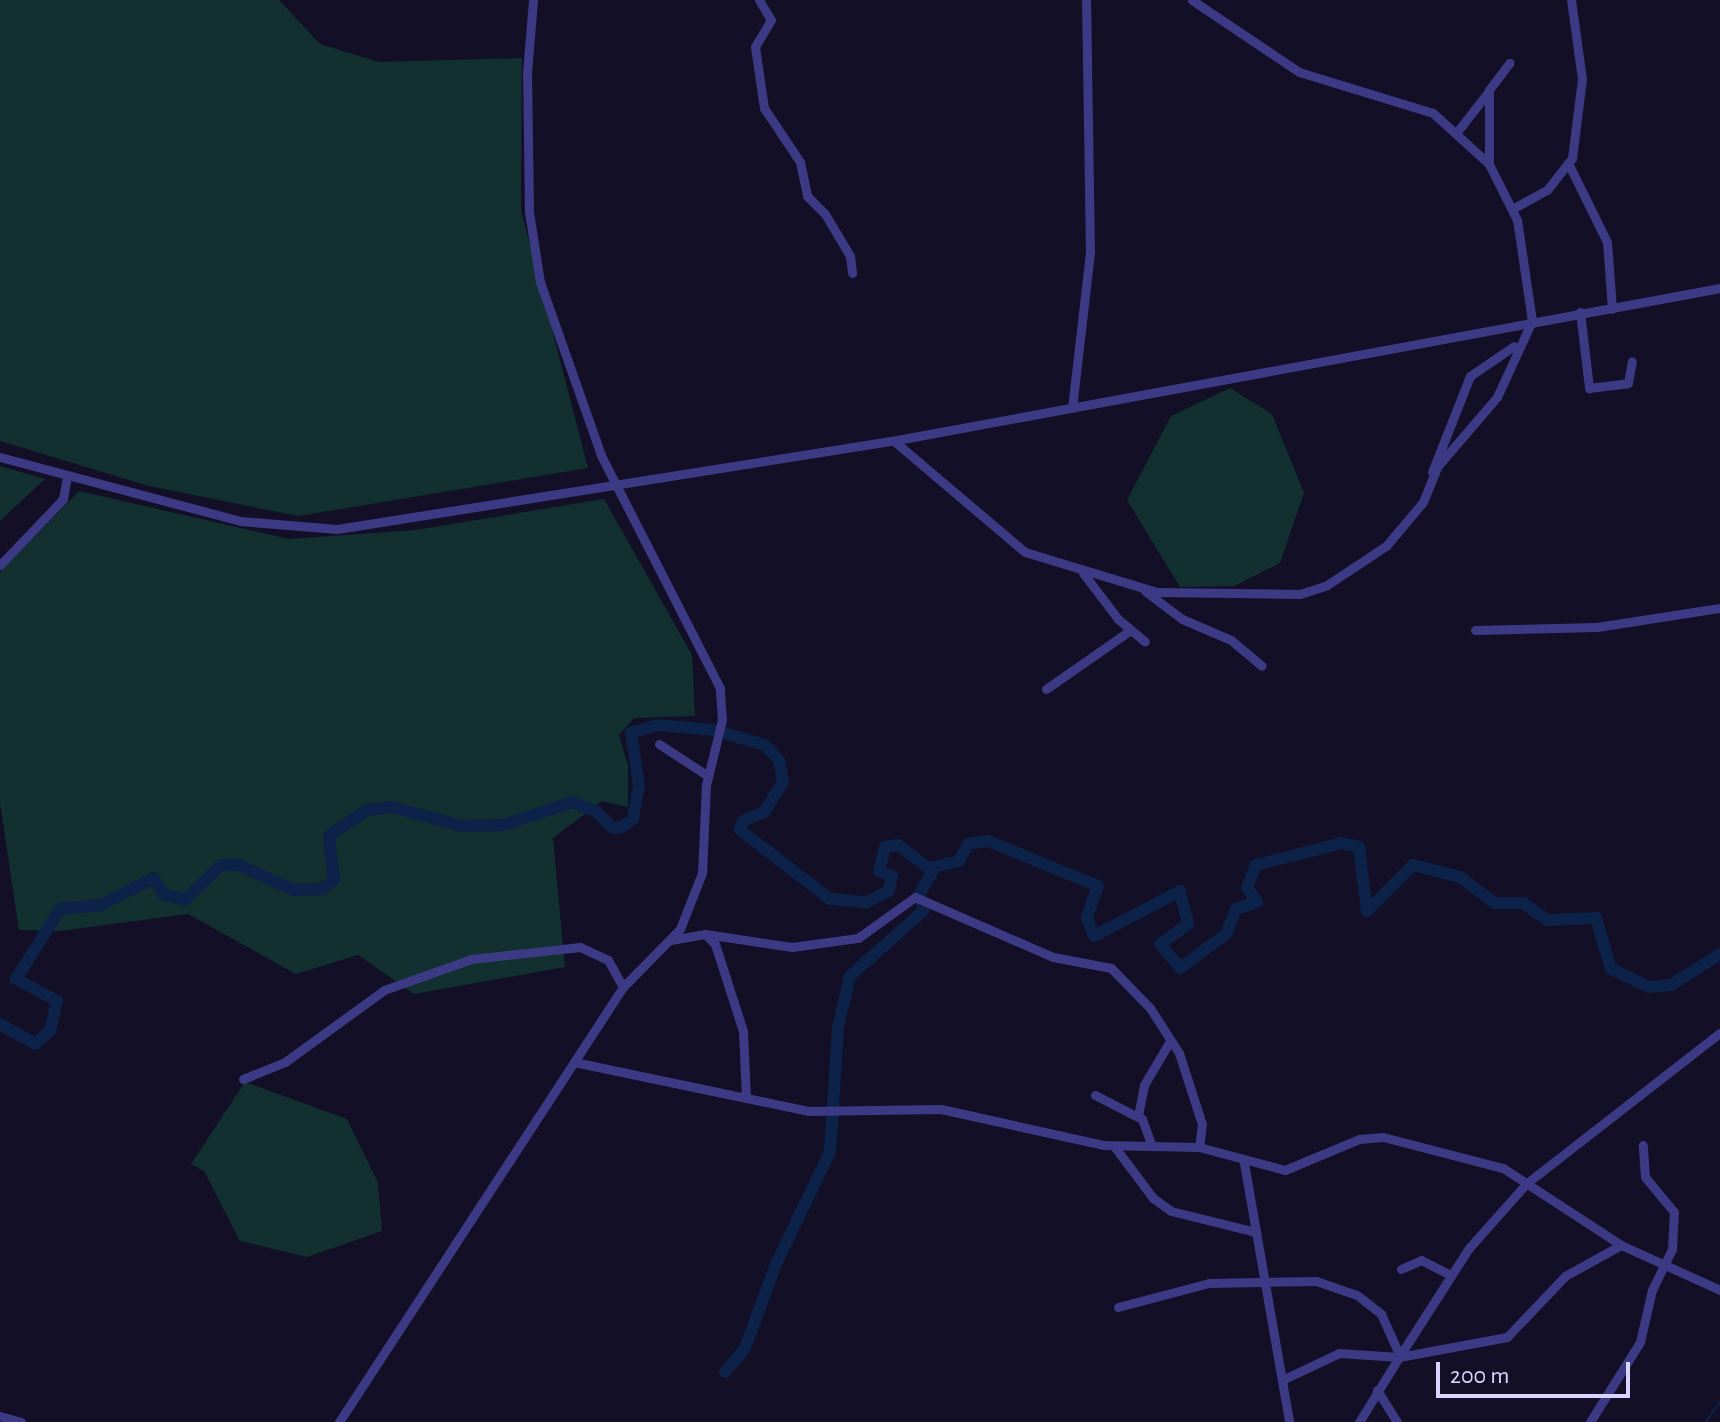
<!DOCTYPE html>
<html>
<head>
<meta charset="utf-8">
<style>
	body { margin:0 }
	#map { position:relative; width:1720px; height:1422px; overflow:hidden; background:#130f26; font-family:"Alegreya Sans",sans-serif }
	div>[style] { position:absolute }
	.green>* { inset:0; background:#12302f }
	.stream>* { height:2px; margin:-1px; padding:0 1px; transform-origin:1px; border-radius:1px; background:#0c2248 }
	.river>* { height:12px; margin:-6px; padding:0 6px; transform-origin:6px; border-radius:6px; background:#0c2248 }
	.minor>* { height:9px; margin:-4.5px; padding:0 4.5px; transform-origin:4.5px; border-radius:4.5px; background:#3d3a85 }
	span { translate:-50% -50%; white-space:nowrap; text-align:center; line-height:1.15; -webkit-text-stroke:8px #130f26; paint-order:stroke }
	.scale { position:absolute; left:1436px; top:1362px; width:194px; height:36px; box-sizing:border-box; border:4px solid #d9d4ff; border-top:0; padding-left:10px; font-size:24px; line-height:28px; white-space:nowrap; color:#d9d4ff; -webkit-text-stroke:6px #130f26; paint-order:stroke }
</style>
</head>
<body>
<div id="map">
	<div class="green">
		<i style="clip-path:polygon(0 0,279px 0,320px 44px,379px 62px,522px 58px,521px 210px,588px 468px,298px 516px,149px 486px,0 441px)"></i>
		<i style="clip-path:polygon(1230px 388px,1272px 414px,1304px 493px,1280px 563px,1234px 586px,1180px 587px,1127px 500px,1171px 416px)"></i>
		<i style="clip-path:polygon(0 466px,45px 479px,0 521px)"></i>
		<i style="clip-path:polygon(79px 491px,289px 539px,415px 530px,604px 499px,692px 655px,695px 716px,634px 718px,619px 735px,628px 765px,628px 807px,602px 801px,553px 838px,565px 967px,414px 994px,358px 955px,296px 974px,188px 914px,60px 931px,19px 930px,0 803px,0 572px)"></i>
		<i style="clip-path:polygon(245px 1082px,347px 1119px,378px 1183px,382px 1231px,307px 1257px,240px 1241px,204px 1171px,191px 1164px)"></i>
	</div>
	<div class="stream">
		<i style="left:1706px;top:1422px;width:25px;rotate:-56deg"></i>
	</div>
	<div class="river">
		<i style="left:0;top:1024px;width:40px;rotate:29.7deg"></i>
		<i style="left:35px;top:1044px;width:20px;rotate:-41deg"></i>
		<i style="left:50px;top:1031px;width:31px;rotate:-77deg"></i>
		<i style="left:57px;top:1001px;width:47px;rotate:-151.8deg"></i>
		<i style="left:16px;top:979px;width:83px;rotate:-57.8deg"></i>
		<i style="left:60px;top:909px;width:41px;rotate:-5.6deg"></i>
		<i style="left:101px;top:905px;width:59px;rotate:-27deg"></i>
		<i style="left:154px;top:878px;width:20px;rotate:60deg"></i>
		<i style="left:164px;top:895px;width:22px;rotate:13deg"></i>
		<i style="left:185px;top:900px;width:50px;rotate:-44.2deg"></i>
		<i style="left:221px;top:865px;width:18px"></i>
		<i style="left:239px;top:865px;width:60px;rotate:24.8deg"></i>
		<i style="left:293px;top:890px;width:28px;rotate:-2deg"></i>
		<i style="left:321px;top:889px;width:16px;rotate:-35deg"></i>
		<i style="left:334px;top:880px;width:44px;rotate:-96.5deg"></i>
		<i style="left:329px;top:836px;width:46px;rotate:-34.4deg"></i>
		<i style="left:367px;top:810px;width:25px;rotate:-7deg"></i>
		<i style="left:392px;top:807px;width:73px;rotate:15.2deg"></i>
		<i style="left:462px;top:826px;width:41px;rotate:-1.4deg"></i>
		<i style="left:503px;top:825px;width:73px;rotate:-18.4deg"></i>
		<i style="left:572px;top:802px;width:26px;rotate:21deg"></i>
		<i style="left:596px;top:811px;width:24px;rotate:45deg"></i>
		<i style="left:613px;top:828px;width:9px;rotate:-6deg"></i>
		<i style="left:622px;top:827px;width:14px;rotate:-36deg"></i>
		<i style="left:633px;top:819px;width:35px;rotate:-80deg"></i>
		<i style="left:639px;top:785px;width:53px;rotate:-98.7deg"></i>
		<i style="left:631px;top:733px;width:27px;rotate:-17deg"></i>
		<i style="left:657px;top:725px;width:57px;rotate:5deg"></i>
		<i style="left:714px;top:730px;width:53px;rotate:16.4deg"></i>
		<i style="left:765px;top:745px;width:21px;rotate:47deg"></i>
		<i style="left:779px;top:760px;width:22px;rotate:80deg"></i>
		<i style="left:783px;top:782px;width:36px;rotate:122deg"></i>
		<i style="left:764px;top:812px;width:23px;rotate:157deg"></i>
		<i style="left:743px;top:821px;width:9px;rotate:108deg"></i>
		<i style="left:740px;top:830px;width:113px;rotate:37.5deg"></i>
		<i style="left:830px;top:899px;width:37px;rotate:5deg"></i>
		<i style="left:867px;top:902px;width:25px;rotate:-27deg"></i>
		<i style="left:889px;top:891px;width:15px;rotate:-79deg"></i>
		<i style="left:892px;top:876px;width:14px;rotate:-159deg"></i>
		<i style="left:879px;top:871px;width:25px;rotate:-76deg"></i>
		<i style="left:885px;top:847px;width:13px;rotate:-9deg"></i>
		<i style="left:898px;top:845px;width:39px;rotate:37deg"></i>
		<i style="left:929px;top:868px;width:31px;rotate:-13deg"></i>
		<i style="left:959px;top:861px;width:19px;rotate:-62deg"></i>
		<i style="left:968px;top:844px;width:20px;rotate:-9deg"></i>
		<i style="left:988px;top:841px;width:119px;rotate:22.2deg"></i>
		<i style="left:1098px;top:886px;width:33px;rotate:110deg"></i>
		<i style="left:1087px;top:917px;width:20px;rotate:70deg"></i>
		<i style="left:1094px;top:936px;width:97px;rotate:-27.6deg"></i>
		<i style="left:1180px;top:891px;width:34px;rotate:76deg"></i>
		<i style="left:1188px;top:924px;width:34px;rotate:144deg"></i>
		<i style="left:1160px;top:944px;width:31px;rotate:50deg"></i>
		<i style="left:1180px;top:968px;width:57px;rotate:-36.5deg"></i>
		<i style="left:1226px;top:934px;width:27px;rotate:-68deg"></i>
		<i style="left:1236px;top:909px;width:22px;rotate:-18deg"></i>
		<i style="left:1257px;top:902px;width:17px;rotate:-126deg"></i>
		<i style="left:1247px;top:888px;width:25px;rotate:-69deg"></i>
		<i style="left:1256px;top:865px;width:89px;rotate:-14.3deg"></i>
		<i style="left:1342px;top:843px;width:17px;rotate:13deg"></i>
		<i style="left:1359px;top:847px;width:64px;rotate:82.9deg"></i>
		<i style="left:1367px;top:911px;width:65px;rotate:-45deg"></i>
		<i style="left:1413px;top:865px;width:49px;rotate:14.3deg"></i>
		<i style="left:1460px;top:877px;width:44px;rotate:36.6deg"></i>
		<i style="left:1495px;top:903px;width:28px"></i>
		<i style="left:1523px;top:903px;width:29px;rotate:35deg"></i>
		<i style="left:1547px;top:920px;width:49px;rotate:-2.3deg"></i>
		<i style="left:1596px;top:918px;width:53px;rotate:73.6deg"></i>
		<i style="left:1611px;top:969px;width:42px;rotate:25.3deg"></i>
		<i style="left:1649px;top:987px;width:22px;rotate:-5deg"></i>
		<i style="left:1671px;top:985px;width:58px;rotate:-32.3deg"></i>
		<i style="left:725px;top:1372px;width:31px;rotate:-50deg"></i>
		<i style="left:745px;top:1348px;width:90px;rotate:-69.7deg"></i>
		<i style="left:776px;top:1264px;width:124px;rotate:-64.3deg"></i>
		<i style="left:830px;top:1152px;width:125px;rotate:-86.3deg"></i>
		<i style="left:838px;top:1027px;width:52px;rotate:-76.8deg"></i>
		<i style="left:850px;top:976px;width:99px;rotate:-41.7deg"></i>
		<i style="left:924px;top:910px;width:16px;rotate:-108deg"></i>
		<i style="left:919px;top:895px;width:32px;rotate:-60deg"></i>
	</div>
	<div class="minor">
		<i style="left:759px;top:0;width:23px;rotate:59deg"></i>
		<i style="left:771px;top:20px;width:31px;rotate:121deg"></i>
		<i style="left:755px;top:47px;width:62px;rotate:81.6deg"></i>
		<i style="left:764px;top:108px;width:65px;rotate:56.3deg"></i>
		<i style="left:800px;top:162px;width:35px;rotate:78deg"></i>
		<i style="left:807px;top:196px;width:25px;rotate:45deg"></i>
		<i style="left:825px;top:214px;width:49px;rotate:59.2deg"></i>
		<i style="left:850px;top:256px;width:17px;rotate:83deg"></i>
		<i style="left:1457px;top:132px;width:52px;rotate:-52deg"></i>
		<i style="left:1568px;top:163px;width:88px;rotate:63.7deg"></i>
		<i style="left:1607px;top:242px;width:67px;rotate:85.7deg"></i>
		<i style="left:1489px;top:164px;width:74px;rotate:-90deg"></i>
		<i style="left:1489px;top:90px;width:34px;rotate:-53deg"></i>
		<i style="left:1514px;top:208px;width:38px;rotate:-29deg"></i>
		<i style="left:1547px;top:190px;width:41px;rotate:-52deg"></i>
		<i style="left:1572px;top:158px;width:80px;rotate:-82.8deg"></i>
		<i style="left:1582px;top:79px;width:80px;rotate:-97.9deg"></i>
		<i style="left:1580px;top:312px;width:77px;rotate:83.2deg"></i>
		<i style="left:1589px;top:388px;width:39px;rotate:-7deg"></i>
		<i style="left:1628px;top:383px;width:22px;rotate:-80deg"></i>
		<i style="left:1072px;top:408px;width:157px;rotate:-83.4deg"></i>
		<i style="left:1090px;top:252px;width:252px;rotate:-90.9deg"></i>
		<i style="left:894px;top:441px;width:172px;rotate:40.3deg"></i>
		<i style="left:1025px;top:552px;width:138px;rotate:16.9deg"></i>
		<i style="left:1157px;top:592px;width:143px;rotate:0.8deg"></i>
		<i style="left:1300px;top:594px;width:28px;rotate:-18deg"></i>
		<i style="left:1327px;top:585px;width:71px;rotate:-33.5deg"></i>
		<i style="left:1386px;top:546px;width:57px;rotate:-49.9deg"></i>
		<i style="left:1423px;top:502px;width:38px;rotate:-68deg"></i>
		<i style="left:1437px;top:467px;width:92px;rotate:-49.4deg"></i>
		<i style="left:1497px;top:397px;width:84px;rotate:-65.3deg"></i>
		<i style="left:1532px;top:321px;width:102px;rotate:-98.4deg"></i>
		<i style="left:1517px;top:220px;width:63px;rotate:-116.6deg"></i>
		<i style="left:1489px;top:164px;width:76px;rotate:-137.7deg"></i>
		<i style="left:1433px;top:113px;width:140px;rotate:-163deg"></i>
		<i style="left:1299px;top:72px;width:129px;rotate:-146.1deg"></i>
		<i style="left:0;top:457px;width:248px;rotate:14.9deg"></i>
		<i style="left:240px;top:521px;width:97px;rotate:4.7deg"></i>
		<i style="left:337px;top:529px;width:567px;rotate:-9.03deg"></i>
		<i style="left:897px;top:440px;width:837px;rotate:-10.46deg"></i>
		<i style="left:1432px;top:472px;width:103px;rotate:-68.4deg"></i>
		<i style="left:1470px;top:376px;width:53px;rotate:-34.3deg"></i>
		<i style="left:0;top:565px;width:91px;rotate:-46.3deg"></i>
		<i style="left:63px;top:499px;width:22px;rotate:-80deg"></i>
		<i style="left:1083px;top:573px;width:58px;rotate:52.7deg"></i>
		<i style="left:1118px;top:619px;width:35px;rotate:40deg"></i>
		<i style="left:1145px;top:591px;width:46px;rotate:37.1deg"></i>
		<i style="left:1182px;top:619px;width:53px;rotate:23.2deg"></i>
		<i style="left:1231px;top:640px;width:40px;rotate:40deg"></i>
		<i style="left:1475px;top:630px;width:122px;rotate:-1.4deg"></i>
		<i style="left:1597px;top:627px;width:124px;rotate:-8.8deg"></i>
		<i style="left:1046px;top:689px;width:101px;rotate:-34.9deg"></i>
		<i style="left:659px;top:744px;width:59px;rotate:33.1deg"></i>
		<i style="left:705px;top:934px;width:88px;rotate:8.5deg"></i>
		<i style="left:792px;top:947px;width:67px;rotate:-7.8deg"></i>
		<i style="left:858px;top:938px;width:70px;rotate:-35.7deg"></i>
		<i style="left:915px;top:897px;width:150px;rotate:23.5deg"></i>
		<i style="left:1053px;top:957px;width:59px;rotate:10.7deg"></i>
		<i style="left:1111px;top:968px;width:56px;rotate:45.7deg"></i>
		<i style="left:1150px;top:1008px;width:54px;rotate:57.2deg"></i>
		<i style="left:1179px;top:1053px;width:75px;rotate:72.1deg"></i>
		<i style="left:1202px;top:1124px;width:23px;rotate:97deg"></i>
		<i style="left:671px;top:940px;width:35px;rotate:-10deg"></i>
		<i style="left:705px;top:934px;width:14px;rotate:45deg"></i>
		<i style="left:715px;top:944px;width:91px;rotate:72.2deg"></i>
		<i style="left:743px;top:1031px;width:67px;rotate:87.4deg"></i>
		<i style="left:574px;top:1062px;width:239px;rotate:11.8deg"></i>
		<i style="left:808px;top:1111px;width:133px;rotate:-0.9deg"></i>
		<i style="left:941px;top:1109px;width:166px;rotate:12.5deg"></i>
		<i style="left:1103px;top:1145px;width:96px;rotate:1.2deg"></i>
		<i style="left:1199px;top:1147px;width:89px;rotate:15deg"></i>
		<i style="left:1285px;top:1170px;width:80px;rotate:-22.7deg"></i>
		<i style="left:1359px;top:1139px;width:24px;rotate:-5deg"></i>
		<i style="left:1383px;top:1137px;width:124px;rotate:14.5deg"></i>
		<i style="left:1503px;top:1168px;width:141px;rotate:33.1deg"></i>
		<i style="left:243px;top:1079px;width:45px;rotate:-22deg"></i>
		<i style="left:285px;top:1062px;width:122px;rotate:-36deg"></i>
		<i style="left:384px;top:990px;width:92px;rotate:-19.6deg"></i>
		<i style="left:471px;top:959px;width:110px;rotate:-6.3deg"></i>
		<i style="left:580px;top:947px;width:31px;rotate:25deg"></i>
		<i style="left:608px;top:960px;width:31px;rotate:61deg"></i>
		<i style="left:1095px;top:1095px;width:53px;rotate:27.1deg"></i>
		<i style="left:1142px;top:1119px;width:29px;rotate:70deg"></i>
		<i style="left:1138px;top:1116px;width:32px;rotate:-79deg"></i>
		<i style="left:1144px;top:1085px;width:51px;rotate:-59.4deg"></i>
		<i style="left:1114px;top:1146px;width:65px;rotate:53.1deg"></i>
		<i style="left:1153px;top:1198px;width:22px;rotate:36deg"></i>
		<i style="left:1171px;top:1211px;width:88px;rotate:13.9deg"></i>
		<i style="left:1244px;top:1163px;width:263px;rotate:80.1deg"></i>
		<i style="left:1401px;top:1269px;width:22px;rotate:-24deg"></i>
		<i style="left:1421px;top:1260px;width:33px;rotate:27deg"></i>
		<i style="left:1118px;top:1307px;width:94px;rotate:-14.8deg"></i>
		<i style="left:1209px;top:1283px;width:107px;rotate:-1.1deg"></i>
		<i style="left:1316px;top:1281px;width:43px;rotate:18.9deg"></i>
		<i style="left:1357px;top:1295px;width:31px;rotate:38deg"></i>
		<i style="left:1381px;top:1314px;width:44px;rotate:65.8deg"></i>
		<i style="left:1399px;top:1357px;width:130px;rotate:-57.3deg"></i>
		<i style="left:1469px;top:1248px;width:87px;rotate:-48.3deg"></i>
		<i style="left:1527px;top:1183px;width:244px;rotate:-37.9deg"></i>
		<i style="left:1282px;top:1380px;width:63px;rotate:-25.3deg"></i>
		<i style="left:1339px;top:1353px;width:60px;rotate:3.8deg"></i>
		<i style="left:1377px;top:1390px;width:38px;rotate:58deg"></i>
		<i style="left:0;top:1416px;width:22px;rotate:16deg"></i>
		<i style="left:339px;top:1422px;width:520px;rotate:-56.86deg"></i>
		<i style="left:623px;top:987px;width:81px;rotate:-45.5deg"></i>
		<i style="left:680px;top:929px;width:60px;rotate:-68.6deg"></i>
		<i style="left:702px;top:873px;width:88px;rotate:-87.4deg"></i>
		<i style="left:706px;top:785px;width:67px;rotate:-76.2deg"></i>
		<i style="left:722px;top:720px;width:32px;rotate:-94deg"></i>
		<i style="left:720px;top:688px;width:262px;rotate:-117.1deg"></i>
		<i style="left:601px;top:455px;width:183px;rotate:-109.4deg"></i>
		<i style="left:540px;top:282px;width:71px;rotate:-98.9deg"></i>
		<i style="left:529px;top:212px;width:139px;rotate:-90.8deg"></i>
		<i style="left:527px;top:73px;width:73px;rotate:-85.3deg"></i>
		<i style="left:1359px;top:1422px;width:76px;rotate:-58.4deg"></i>
		<i style="left:1399px;top:1357px;width:110px;rotate:-10.5deg"></i>
		<i style="left:1507px;top:1337px;width:84px;rotate:-46.4deg"></i>
		<i style="left:1565px;top:1276px;width:64px;rotate:-29deg"></i>
		<i style="left:1621px;top:1245px;width:109px;rotate:24.4deg"></i>
		<i style="left:1590px;top:1422px;width:94px;rotate:-58deg"></i>
		<i style="left:1640px;top:1342px;width:53px;rotate:-77deg"></i>
		<i style="left:1652px;top:1290px;width:46px;rotate:-64deg"></i>
		<i style="left:1672px;top:1249px;width:37px;rotate:-87deg"></i>
		<i style="left:1674px;top:1212px;width:45px;rotate:-129.6deg"></i>
		<i style="left:1645px;top:1177px;width:32px;rotate:-94deg"></i>
	</div>
	<div class="scale">200 m</div>
</div>
</body>
</html>
